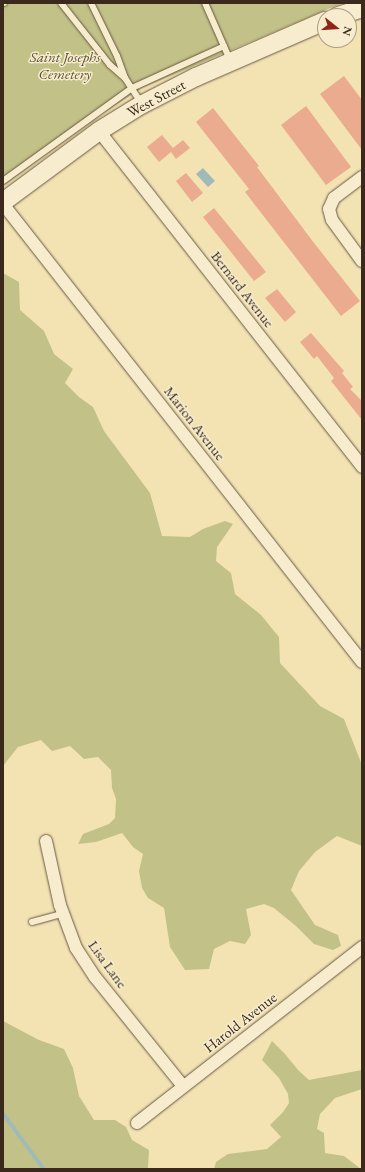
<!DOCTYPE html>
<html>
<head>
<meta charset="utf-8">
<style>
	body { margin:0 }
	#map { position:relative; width:365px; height:1172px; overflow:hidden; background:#f3e3b3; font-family:"EB Garamond",serif }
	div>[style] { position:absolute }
	.green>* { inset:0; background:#c2c188 }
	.water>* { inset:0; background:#a0bbb7 }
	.stream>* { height:3.5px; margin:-1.75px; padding:0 1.75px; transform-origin:1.75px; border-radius:1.75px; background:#a0bbb7 }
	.building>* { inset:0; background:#eaab8e }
	.path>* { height:2px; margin-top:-1px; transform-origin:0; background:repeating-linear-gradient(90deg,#3a291c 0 1px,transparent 0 3px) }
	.roads { filter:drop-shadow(0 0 1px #685842) drop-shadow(0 0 1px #685842) }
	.lane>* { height:6px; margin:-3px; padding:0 3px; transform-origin:3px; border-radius:3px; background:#f7edce }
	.street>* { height:12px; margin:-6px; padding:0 6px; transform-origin:6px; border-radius:6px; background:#f7edce }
	.secondary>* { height:18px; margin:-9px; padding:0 9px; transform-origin:9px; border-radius:9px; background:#f7edce }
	span { translate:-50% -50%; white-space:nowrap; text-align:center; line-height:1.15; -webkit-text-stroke:3px #f7edce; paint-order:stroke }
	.park-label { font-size:15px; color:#5c4f37; font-style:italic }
	.street-label { font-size:15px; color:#3a291c }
	.frame { position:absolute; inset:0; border:4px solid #3a291c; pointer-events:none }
	.north { position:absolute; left:317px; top:8px; width:40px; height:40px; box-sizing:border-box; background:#f7edce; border:1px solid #ab9f87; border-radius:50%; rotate:107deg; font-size:11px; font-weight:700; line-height:16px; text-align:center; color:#3a291c }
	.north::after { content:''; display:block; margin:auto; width:14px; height:18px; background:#8f2418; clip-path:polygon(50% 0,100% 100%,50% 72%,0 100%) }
</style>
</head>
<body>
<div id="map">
	<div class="green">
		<i style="clip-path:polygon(3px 3px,342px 3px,142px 88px,102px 114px,3px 186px)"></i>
		<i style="clip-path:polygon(3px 273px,19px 282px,20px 310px,44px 331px,54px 354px,73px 369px,65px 383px,79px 397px,93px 407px,104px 431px,150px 493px,162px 536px,190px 537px,203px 529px,225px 521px,233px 524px,217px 547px,216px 561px,231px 573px,235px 594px,261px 615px,279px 637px,280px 663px,320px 706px,344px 719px,362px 765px,362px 846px,337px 836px,315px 852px,299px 871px,291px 890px,315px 925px,338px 935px,341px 946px,333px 950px,314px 944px,296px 926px,274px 908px,264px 904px,246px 909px,251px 935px,245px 944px,230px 941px,214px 949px,209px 969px,185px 970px,170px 947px,164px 908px,148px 898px,142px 888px,139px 871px,143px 854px,133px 847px,122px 833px,96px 842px,78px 844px,83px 834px,109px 824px,115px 818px,116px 799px,112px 788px,111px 770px,98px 757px,84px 759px,70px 746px,52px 751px,41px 740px,18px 747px,3px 766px)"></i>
		<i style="clip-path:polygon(3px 1021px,39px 1040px,64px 1049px,73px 1068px,79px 1096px,94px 1120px,115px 1120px,126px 1127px,132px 1140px,149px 1150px,148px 1169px,3px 1169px)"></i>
		<i style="clip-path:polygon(272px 1041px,285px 1054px,298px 1070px,309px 1080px,362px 1070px,362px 1089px,335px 1098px,320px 1114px,317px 1129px,324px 1133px,325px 1153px,344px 1156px,361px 1169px,214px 1169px,216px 1162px,228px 1154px,267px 1149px,281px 1137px,270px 1125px,283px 1112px,289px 1103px,288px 1094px,279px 1078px,262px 1060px)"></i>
	</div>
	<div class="water">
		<i style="clip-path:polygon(203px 168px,215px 181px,208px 187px,196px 174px)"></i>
	</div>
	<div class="stream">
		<i style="left:3px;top:1113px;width:69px;rotate:53.8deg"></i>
	</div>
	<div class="building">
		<i style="clip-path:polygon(344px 76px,362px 100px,362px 150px,320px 94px)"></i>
		<i style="clip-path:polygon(306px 106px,351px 167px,326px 185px,281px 125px)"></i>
		<i style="clip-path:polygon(213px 108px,259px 166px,257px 167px,314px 243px,360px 301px,341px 316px,245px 192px,249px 189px,196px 122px)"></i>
		<i style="clip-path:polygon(162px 135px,173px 148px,183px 140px,190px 148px,176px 159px,171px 152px,159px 162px,147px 147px)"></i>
		<i style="clip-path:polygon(186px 173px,203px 193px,192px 202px,176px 181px)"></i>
		<i style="clip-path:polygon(214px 208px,266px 272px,254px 281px,203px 217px)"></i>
		<i style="clip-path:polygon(277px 289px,296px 312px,285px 322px,265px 298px)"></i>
		<i style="clip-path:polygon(311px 333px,344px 371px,342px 373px,353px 387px,350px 389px,362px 401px,362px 420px,331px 381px,334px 378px,317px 356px,314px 359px,300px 342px)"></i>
	</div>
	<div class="path">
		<i style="left:3px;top:1166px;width:4px;rotate:56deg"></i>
	</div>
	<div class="roads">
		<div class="lane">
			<i style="left:3px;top:3px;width:1px"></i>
			<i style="left:61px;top:3px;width:79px;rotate:51.7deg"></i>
			<i style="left:110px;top:65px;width:20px;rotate:41deg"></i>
			<i style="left:125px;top:78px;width:30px;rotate:57deg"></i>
			<i style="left:91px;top:3px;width:59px;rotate:63.9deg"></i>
			<i style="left:117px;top:56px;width:23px;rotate:70deg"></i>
			<i style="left:205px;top:3px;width:62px;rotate:66.3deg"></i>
			<i style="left:3px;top:181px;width:159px;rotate:-35.8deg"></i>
			<i style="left:132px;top:88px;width:101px;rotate:-24.5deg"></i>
			<i style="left:32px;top:922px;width:31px;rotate:-15deg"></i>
		</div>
		<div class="street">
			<i style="left:99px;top:131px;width:427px;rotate:51.9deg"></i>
			<i style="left:362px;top:177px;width:35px;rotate:143deg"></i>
			<i style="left:334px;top:198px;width:12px;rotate:114deg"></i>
			<i style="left:329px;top:209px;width:11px;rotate:75deg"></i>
			<i style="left:332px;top:220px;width:51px;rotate:53.8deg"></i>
			<i style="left:3px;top:204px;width:582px;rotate:51.91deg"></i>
			<i style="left:46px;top:841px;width:66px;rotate:77.7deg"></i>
			<i style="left:60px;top:905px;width:46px;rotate:69.6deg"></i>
			<i style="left:76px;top:948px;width:35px;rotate:57deg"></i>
			<i style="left:95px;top:977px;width:140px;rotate:51.1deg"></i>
			<i style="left:137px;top:1123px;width:286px;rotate:-38deg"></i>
		</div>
		<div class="secondary">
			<i style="left:338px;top:16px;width:25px;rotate:-18deg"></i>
			<i style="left:3px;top:202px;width:119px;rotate:-36.5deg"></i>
			<i style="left:99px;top:131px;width:49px;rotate:-31.8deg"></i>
			<i style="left:141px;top:105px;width:62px;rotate:-27deg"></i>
			<i style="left:196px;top:77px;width:141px;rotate:-23.5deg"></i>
		</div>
	</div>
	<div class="park-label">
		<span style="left:65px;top:65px">Saint Josephs<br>Cemetery</span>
	</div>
	<div class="street-label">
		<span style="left:156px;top:98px;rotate:-28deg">West Street</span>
		<span style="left:243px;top:289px;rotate:52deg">Bernard Avenue</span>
		<span style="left:195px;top:423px;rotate:52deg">Marion Avenue</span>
		<span style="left:108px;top:964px;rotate:54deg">Lisa Lane</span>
		<span style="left:240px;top:1022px;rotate:-38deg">Harold Avenue</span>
	</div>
	<div class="frame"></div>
	<div class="north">N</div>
</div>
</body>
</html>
